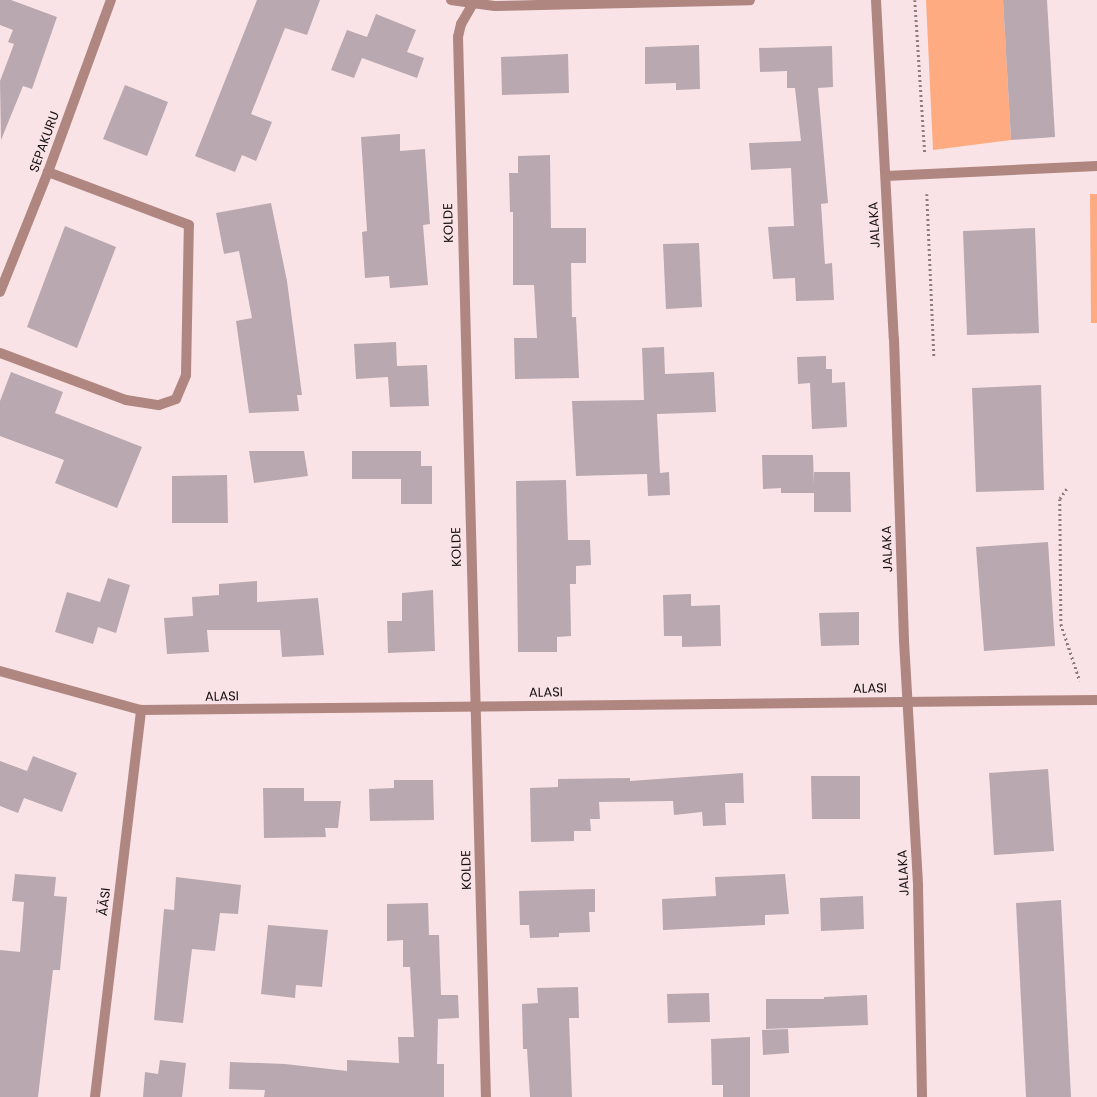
<!DOCTYPE html>
<html>
<head>
<meta charset="utf-8">
<style>
	body { margin:0 }
	#map { position:relative; width:1097px; height:1097px; overflow:hidden; background:#f9e3e6; font-family:Poppins,sans-serif }
	div>[style] { position:absolute }
	.green>* { inset:0; background:#feab81 }
	.building>* { inset:0; background:#baa8b0 }
	.path>* { height:2.5px; margin-top:-1.25px; transform-origin:0; background:repeating-linear-gradient(90deg,#8b7c7e 0 2px,transparent 0 5px) }
	.minor>* { height:10px; margin:-5px; padding:0 5px; transform-origin:5px; border-radius:5px; background:#b08680 }
	span { translate:-50% -50%; white-space:nowrap; text-align:center; line-height:1.15; -webkit-text-stroke:3px #f9e3e6; paint-order:stroke }
	.street-label { font-size:13px; color:#171011 }
</style>
</head>
<body>
<div id="map">
	<div class="green">
		<i style="clip-path:polygon(926px 0,1003px 0,1011px 140px,933px 150px)"></i>
		<i style="clip-path:polygon(1090px 194px,1097px 194px,1097px 323px,1091px 323px)"></i>
	</div>
	<div class="building">
		<i style="clip-path:polygon(0 0,11px 0,57px 17px,32px 89px,23px 86px,1px 140px,0 81px,14px 44px,8px 42px,13px 30px,0 25px)"></i>
		<i style="clip-path:polygon(257px 0,320px 0,307px 35px,285px 28px,251px 114px,272px 122px,256px 161px,242px 155px,235px 172px,195px 156px)"></i>
		<i style="clip-path:polygon(1003px 0,1047px 0,1055px 137px,1011px 140px)"></i>
		<i style="clip-path:polygon(376px 14px,416px 30px,407px 52px,424px 58px,417px 78px,362px 58px,354px 78px,331px 70px,347px 30px,367px 37px)"></i>
		<i style="clip-path:polygon(699px 45px,700px 89px,676px 90px,676px 83px,645px 84px,645px 47px)"></i>
		<i style="clip-path:polygon(832px 46px,833px 87px,818px 88px,828px 203px,821px 204px,825px 264px,832px 263px,834px 300px,796px 301px,795px 278px,773px 279px,768px 227px,794px 226px,791px 168px,751px 170px,749px 143px,801px 141px,795px 88px,787px 88px,787px 71px,760px 72px,759px 48px)"></i>
		<i style="clip-path:polygon(568px 54px,569px 93px,502px 95px,501px 57px)"></i>
		<i style="clip-path:polygon(125px 85px,168px 102px,147px 156px,103px 139px)"></i>
		<i style="clip-path:polygon(400px 134px,400px 151px,425px 149px,430px 224px,423px 225px,428px 285px,390px 288px,389px 276px,365px 278px,362px 232px,367px 231px,361px 137px)"></i>
		<i style="clip-path:polygon(550px 155px,551px 228px,586px 228px,586px 263px,571px 263px,572px 317px,576px 317px,579px 378px,515px 379px,514px 338px,537px 338px,534px 285px,513px 285px,513px 212px,510px 212px,509px 173px,518px 173px,518px 156px)"></i>
		<i style="clip-path:polygon(271px 203px,287px 281px,302px 395px,297px 395px,299px 411px,249px 413px,236px 321px,252px 318px,239px 251px,224px 254px,216px 213px)"></i>
		<i style="clip-path:polygon(65px 226px,116px 247px,77px 348px,27px 327px)"></i>
		<i style="clip-path:polygon(1035px 228px,1039px 333px,967px 335px,963px 231px)"></i>
		<i style="clip-path:polygon(699px 243px,702px 307px,666px 309px,663px 244px)"></i>
		<i style="clip-path:polygon(396px 342px,397px 366px,427px 365px,429px 406px,390px 407px,388px 377px,356px 379px,354px 344px)"></i>
		<i style="clip-path:polygon(664px 347px,665px 374px,714px 372px,716px 412px,657px 414px,660px 473px,669px 472px,670px 495px,648px 496px,647px 474px,576px 476px,572px 401px,644px 400px,642px 348px)"></i>
		<i style="clip-path:polygon(826px 356px,826px 369px,832px 369px,832px 383px,845px 382px,847px 427px,812px 429px,810px 383px,798px 384px,797px 357px)"></i>
		<i style="clip-path:polygon(11px 372px,63px 392px,55px 413px,142px 447px,117px 508px,55px 483px,64px 460px,0 436px,0 401px)"></i>
		<i style="clip-path:polygon(1041px 385px,1044px 490px,976px 492px,972px 388px)"></i>
		<i style="clip-path:polygon(249px 451px,304px 451px,308px 476px,254px 483px)"></i>
		<i style="clip-path:polygon(352px 451px,421px 451px,421px 466px,432px 466px,432px 504px,401px 504px,401px 479px,352px 479px)"></i>
		<i style="clip-path:polygon(762px 455px,813px 455px,814px 486px,814px 472px,850px 472px,851px 512px,814px 512px,814px 493px,781px 493px,781px 488px,763px 489px)"></i>
		<i style="clip-path:polygon(227px 475px,228px 523px,172px 523px,172px 476px)"></i>
		<i style="clip-path:polygon(566px 480px,568px 540px,590px 540px,591px 565px,576px 566px,576px 584px,570px 584px,571px 636px,557px 637px,557px 652px,518px 652px,516px 481px)"></i>
		<i style="clip-path:polygon(1048px 542px,1055px 646px,984px 651px,976px 547px)"></i>
		<i style="clip-path:polygon(108px 578px,130px 585px,116px 633px,98px 627px,93px 644px,55px 632px,67px 592px,100px 602px)"></i>
		<i style="clip-path:polygon(257px 581px,257px 602px,318px 598px,324px 655px,282px 657px,280px 630px,207px 630px,209px 652px,167px 654px,164px 618px,193px 616px,192px 597px,219px 595px,219px 584px)"></i>
		<i style="clip-path:polygon(433px 590px,435px 651px,388px 653px,387px 621px,402px 621px,402px 593px)"></i>
		<i style="clip-path:polygon(691px 594px,691px 606px,720px 605px,721px 646px,682px 647px,682px 636px,664px 636px,663px 595px)"></i>
		<i style="clip-path:polygon(859px 612px,859px 645px,821px 646px,819px 613px)"></i>
		<i style="clip-path:polygon(33px 756px,77px 773px,62px 812px,24px 798px,18px 813px,0 806px,0 761px,27px 771px)"></i>
		<i style="clip-path:polygon(1048px 769px,1054px 851px,994px 855px,989px 773px)"></i>
		<i style="clip-path:polygon(743px 773px,744px 803px,725px 803px,726px 825px,703px 826px,702px 812px,674px 815px,673px 801px,599px 802px,600px 819px,590px 819px,591px 831px,574px 831px,574px 841px,531px 842px,530px 788px,558px 787px,558px 779px,630px 778px,630px 781px)"></i>
		<i style="clip-path:polygon(811px 776px,860px 776px,860px 819px,812px 819px)"></i>
		<i style="clip-path:polygon(394px 780px,433px 780px,434px 820px,370px 821px,369px 789px,394px 788px)"></i>
		<i style="clip-path:polygon(263px 788px,304px 788px,304px 801px,341px 801px,338px 828px,325px 828px,326px 837px,264px 838px)"></i>
		<i style="clip-path:polygon(15px 874px,56px 877px,54px 896px,67px 897px,60px 970px,53px 970px,38px 1097px,0 1097px,0 950px,20px 952px,24px 902px,12px 901px)"></i>
		<i style="clip-path:polygon(785px 874px,789px 914px,765px 915px,765px 925px,663px 930px,662px 899px,716px 896px,715px 877px)"></i>
		<i style="clip-path:polygon(176px 877px,241px 885px,238px 914px,220px 913px,215px 951px,192px 949px,183px 1023px,154px 1020px,164px 909px,174px 910px)"></i>
		<i style="clip-path:polygon(595px 889px,595px 912px,589px 912px,590px 932px,559px 933px,559px 937px,530px 938px,529px 925px,520px 925px,519px 891px)"></i>
		<i style="clip-path:polygon(863px 896px,864px 929px,821px 931px,820px 898px)"></i>
		<i style="clip-path:polygon(1061px 900px,1071px 1097px,1026px 1097px,1016px 903px)"></i>
		<i style="clip-path:polygon(428px 903px,429px 935px,439px 935px,441px 995px,458px 995px,459px 1018px,438px 1019px,437px 1064px,444px 1064px,444px 1097px,264px 1097px,265px 1090px,229px 1089px,230px 1062px,285px 1064px,347px 1071px,347px 1060px,399px 1063px,398px 1037px,414px 1037px,410px 967px,403px 967px,403px 940px,387px 941px,387px 904px)"></i>
		<i style="clip-path:polygon(268px 925px,328px 930px,322px 987px,296px 985px,295px 998px,261px 994px)"></i>
		<i style="clip-path:polygon(578px 987px,579px 1018px,569px 1018px,572px 1097px,530px 1097px,527px 1049px,523px 1049px,522px 1004px,538px 1003px,537px 988px)"></i>
		<i style="clip-path:polygon(709px 993px,710px 1022px,668px 1023px,667px 994px)"></i>
		<i style="clip-path:polygon(867px 995px,868px 1025px,766px 1029px,766px 999px,824px 999px,824px 997px)"></i>
		<i style="clip-path:polygon(788px 1029px,789px 1053px,763px 1055px,762px 1030px)"></i>
		<i style="clip-path:polygon(750px 1037px,750px 1097px,723px 1097px,723px 1085px,712px 1085px,711px 1039px)"></i>
		<i style="clip-path:polygon(160px 1060px,186px 1063px,182px 1097px,143px 1097px,145px 1072px,158px 1074px)"></i>
	</div>
	<div class="path">
		<i style="left:915px;top:0;width:155px;rotate:86.3deg"></i>
		<i style="left:927px;top:194px;width:163px;rotate:87.5deg"></i>
		<i style="left:1067px;top:489px;width:12px;rotate:125deg"></i>
		<i style="left:1060px;top:499px;width:125px;rotate:89.5deg"></i>
		<i style="left:1061px;top:624px;width:60px;rotate:71.6deg"></i>
	</div>
	<div class="minor">
		<i style="left:451px;top:0;width:44px;rotate:7.8deg"></i>
		<i style="left:495px;top:6px;width:255px;rotate:-1.3deg"></i>
		<i style="left:475px;top:0;width:28px;rotate:120deg"></i>
		<i style="left:461px;top:24px;width:13px;rotate:103deg"></i>
		<i style="left:458px;top:37px;width:1060px;rotate:88.49deg"></i>
		<i style="left:876px;top:0;width:339px;rotate:87deg"></i>
		<i style="left:894px;top:339px;width:302px;rotate:88.1deg"></i>
		<i style="left:904px;top:641px;width:246px;rotate:86.7deg"></i>
		<i style="left:918px;top:887px;width:210px;rotate:88.9deg"></i>
		<i style="left:886px;top:176px;width:211px;rotate:-2.7deg"></i>
		<i style="left:0;top:292px;width:129px;rotate:-68.2deg"></i>
		<i style="left:48px;top:172px;width:183px;rotate:-69.9deg"></i>
		<i style="left:0;top:353px;width:134px;rotate:20.5deg"></i>
		<i style="left:126px;top:400px;width:33px;rotate:9deg"></i>
		<i style="left:159px;top:405px;width:18px;rotate:-19deg"></i>
		<i style="left:176px;top:399px;width:26px;rotate:-67deg"></i>
		<i style="left:186px;top:375px;width:150px;rotate:-88.9deg"></i>
		<i style="left:189px;top:225px;width:151px;rotate:-159.4deg"></i>
		<i style="left:0;top:671px;width:146px;rotate:15.5deg"></i>
		<i style="left:141px;top:710px;width:956px;rotate:-0.6deg"></i>
		<i style="left:95px;top:1097px;width:390px;rotate:-83.2deg"></i>
	</div>
	<div class="street-label">
		<span style="left:45px;top:142px;rotate:-70deg">SEPAKURU</span>
		<span style="left:449px;top:223px;rotate:-91deg">KOLDE</span>
		<span style="left:875px;top:225px;rotate:-93deg">JALAKA</span>
		<span style="left:457px;top:547px;rotate:-91deg">KOLDE</span>
		<span style="left:888px;top:549px;rotate:-92deg">JALAKA</span>
		<span style="left:870px;top:689px;rotate:-1deg">ALASI</span>
		<span style="left:546px;top:693px;rotate:-1deg">ALASI</span>
		<span style="left:222px;top:697px;rotate:-1deg">ALASI</span>
		<span style="left:467px;top:870px;rotate:-91deg">KOLDE</span>
		<span style="left:904px;top:873px;rotate:-93deg">JALAKA</span>
		<span style="left:105px;top:902px;rotate:-83deg">ÄÄSI</span>
	</div>
</div>
</body>
</html>
